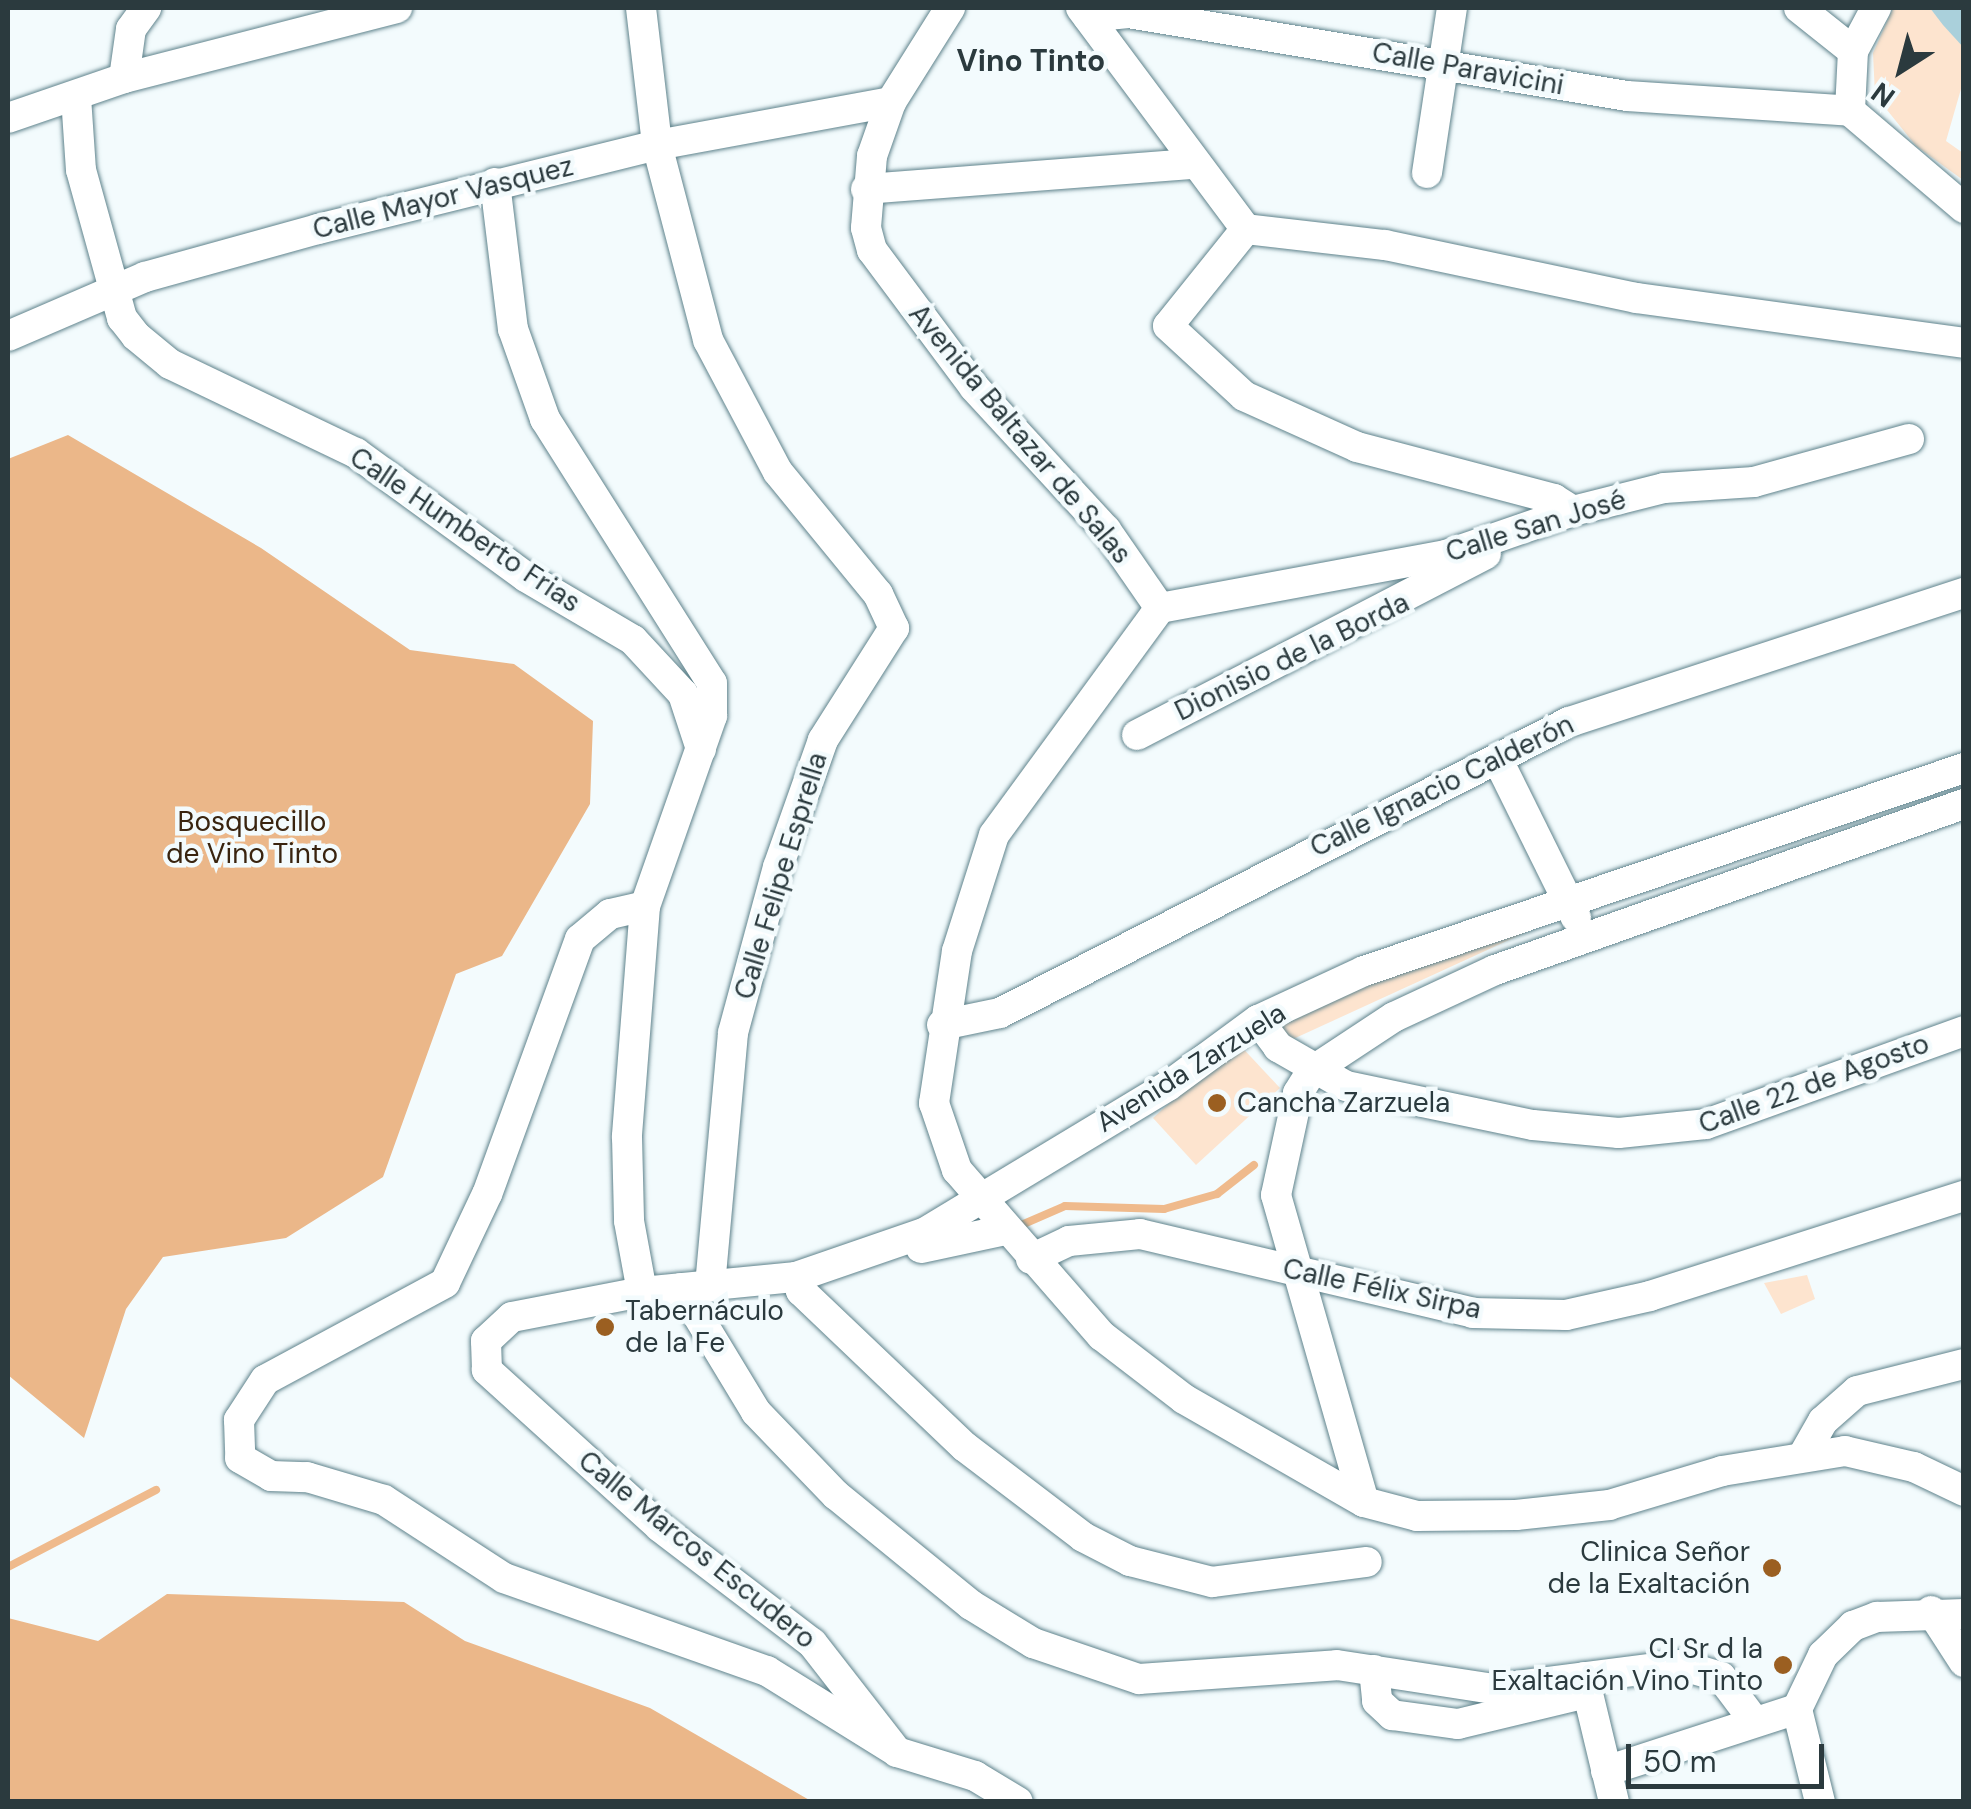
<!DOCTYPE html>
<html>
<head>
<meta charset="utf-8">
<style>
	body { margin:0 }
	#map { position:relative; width:1971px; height:1809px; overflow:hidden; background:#f3fbfd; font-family:"DM Sans",sans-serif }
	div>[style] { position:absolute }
	.green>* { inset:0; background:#fde4cf }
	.forest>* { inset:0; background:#ebb789 }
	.stream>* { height:8px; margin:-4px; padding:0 4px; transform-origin:4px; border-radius:4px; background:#efba8c }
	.building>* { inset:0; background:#aad0db }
	.roads { filter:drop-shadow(0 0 2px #5f838c) drop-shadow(0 0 2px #5f838c) }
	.street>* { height:30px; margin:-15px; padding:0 15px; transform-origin:15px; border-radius:15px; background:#fff }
	.dots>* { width:28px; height:28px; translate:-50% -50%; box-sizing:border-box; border:5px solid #f3fbfd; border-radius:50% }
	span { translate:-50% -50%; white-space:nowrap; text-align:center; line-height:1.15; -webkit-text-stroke:9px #f3fbfd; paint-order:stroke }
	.street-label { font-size:28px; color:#2b3a3e }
	.park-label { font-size:28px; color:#39240f }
	.poi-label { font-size:28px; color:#2b3a3e }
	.left { translate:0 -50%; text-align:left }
	.right { translate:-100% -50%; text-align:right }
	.neighbourhood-label { font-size:30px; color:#2b3a3e; font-weight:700 }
	.frame { position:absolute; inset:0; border:10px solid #2b3a3e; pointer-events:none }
	.north { position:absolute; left:1851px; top:20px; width:100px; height:100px; -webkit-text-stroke:8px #f3fbfd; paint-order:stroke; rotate:216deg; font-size:28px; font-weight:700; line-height:40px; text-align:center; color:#2b3a3e }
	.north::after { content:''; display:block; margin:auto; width:35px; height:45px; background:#2b3a3e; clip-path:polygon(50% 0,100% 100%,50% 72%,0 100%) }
	.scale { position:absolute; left:1626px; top:1744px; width:198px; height:45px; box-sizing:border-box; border:5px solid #2b3a3e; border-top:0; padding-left:12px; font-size:30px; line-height:35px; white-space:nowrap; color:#2b3a3e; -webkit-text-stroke:8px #f3fbfd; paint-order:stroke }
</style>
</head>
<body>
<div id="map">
	<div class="green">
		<i style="clip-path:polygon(1893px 8px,1930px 8px,1963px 46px,1963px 82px,1946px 141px,1963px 153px,1963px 180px,1916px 146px,1875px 95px,1873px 53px)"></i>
		<i style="clip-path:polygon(1546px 923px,1291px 1040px,1275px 1019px,1310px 995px)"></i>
		<i style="clip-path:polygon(1237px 1042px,1280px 1088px,1196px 1165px,1153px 1118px)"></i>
		<i style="clip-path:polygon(1807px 1275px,1815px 1299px,1781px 1314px,1764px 1283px)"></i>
	</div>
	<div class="forest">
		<i style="clip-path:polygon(68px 435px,261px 548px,410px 650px,514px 664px,593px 721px,590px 804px,502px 956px,456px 974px,383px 1177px,286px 1238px,163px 1257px,126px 1309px,84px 1438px,8px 1375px,8px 459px)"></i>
		<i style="clip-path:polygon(167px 1594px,404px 1602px,465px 1641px,650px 1708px,811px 1801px,8px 1801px,8px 1618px,98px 1641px)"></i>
	</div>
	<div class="stream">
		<i style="left:1019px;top:1226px;width:50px;rotate:-23.5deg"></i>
		<i style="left:1065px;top:1206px;width:99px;rotate:1.7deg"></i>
		<i style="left:1164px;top:1209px;width:55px;rotate:-15.8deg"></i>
		<i style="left:1217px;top:1194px;width:47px;rotate:-38.1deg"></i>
		<i style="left:8px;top:1567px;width:167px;rotate:-27.5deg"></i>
	</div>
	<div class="building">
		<i style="clip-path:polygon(1930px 8px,1964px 8px,1964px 48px,1943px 25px)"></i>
	</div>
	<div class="roads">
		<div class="street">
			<i style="left:641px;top:8px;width:138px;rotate:83.3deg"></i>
			<i style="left:657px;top:145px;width:202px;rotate:75.3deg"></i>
			<i style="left:708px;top:340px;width:149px;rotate:62.1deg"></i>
			<i style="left:778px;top:472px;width:158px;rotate:50.7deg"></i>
			<i style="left:878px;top:594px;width:38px;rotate:65deg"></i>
			<i style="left:894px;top:628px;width:133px;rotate:122.4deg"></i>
			<i style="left:823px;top:740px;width:135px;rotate:109.5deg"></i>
			<i style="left:778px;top:867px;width:172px;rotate:105.2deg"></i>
			<i style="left:733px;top:1033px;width:255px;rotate:95.2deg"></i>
			<i style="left:950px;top:8px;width:111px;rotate:122.1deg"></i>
			<i style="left:891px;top:102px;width:57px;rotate:109.4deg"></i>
			<i style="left:872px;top:156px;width:72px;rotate:94.8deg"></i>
			<i style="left:866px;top:228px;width:23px;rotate:75deg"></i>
			<i style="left:872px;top:250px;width:171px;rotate:53.3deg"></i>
			<i style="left:974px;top:387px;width:195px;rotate:47.3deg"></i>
			<i style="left:1106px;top:530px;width:95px;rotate:55.3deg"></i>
			<i style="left:1081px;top:8px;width:276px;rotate:53.3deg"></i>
			<i style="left:1246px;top:229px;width:140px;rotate:6.6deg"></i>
			<i style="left:1385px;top:245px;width:257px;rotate:11.9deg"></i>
			<i style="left:1636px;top:298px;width:331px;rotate:7.8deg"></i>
			<i style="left:1799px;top:8px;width:69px;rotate:38.5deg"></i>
			<i style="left:1876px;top:8px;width:49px;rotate:118.1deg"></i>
			<i style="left:1853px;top:51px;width:60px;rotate:92.9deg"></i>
			<i style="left:1850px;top:111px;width:150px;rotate:40.4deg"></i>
			<i style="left:1088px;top:17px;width:40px;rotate:-5.7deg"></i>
			<i style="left:1128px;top:13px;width:506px;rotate:9.44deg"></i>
			<i style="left:1627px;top:96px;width:224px;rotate:3.8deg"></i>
			<i style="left:124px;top:78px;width:49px;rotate:-81.9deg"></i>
			<i style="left:131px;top:29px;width:26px;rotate:-54deg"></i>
			<i style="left:76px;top:97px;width:73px;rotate:86.1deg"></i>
			<i style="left:81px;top:170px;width:154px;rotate:74.5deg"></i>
			<i style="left:122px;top:318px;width:23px;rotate:52deg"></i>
			<i style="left:136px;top:336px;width:44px;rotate:39.5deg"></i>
			<i style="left:170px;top:364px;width:206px;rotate:25.6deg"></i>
			<i style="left:356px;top:453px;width:210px;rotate:36.1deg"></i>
			<i style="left:526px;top:577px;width:124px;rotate:30.5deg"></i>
			<i style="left:633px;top:640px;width:74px;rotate:47.2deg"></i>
			<i style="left:683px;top:694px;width:58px;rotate:71.9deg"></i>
			<i style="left:8px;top:118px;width:123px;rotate:-19deg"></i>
			<i style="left:124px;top:78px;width:282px;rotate:-14.4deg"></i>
			<i style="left:1427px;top:173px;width:167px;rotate:-81.4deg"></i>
			<i style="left:495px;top:183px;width:147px;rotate:83deg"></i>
			<i style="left:513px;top:329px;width:96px;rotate:70.4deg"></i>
			<i style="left:545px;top:419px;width:312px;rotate:57.7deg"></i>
			<i style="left:712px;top:683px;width:33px;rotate:90deg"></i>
			<i style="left:712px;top:716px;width:201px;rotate:109.4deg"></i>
			<i style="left:645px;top:906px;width:232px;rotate:94.5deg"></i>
			<i style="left:627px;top:1137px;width:84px;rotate:88.6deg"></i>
			<i style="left:629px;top:1221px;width:72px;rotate:79.6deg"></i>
			<i style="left:866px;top:189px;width:327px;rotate:-4.4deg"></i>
			<i style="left:1246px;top:229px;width:124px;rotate:128.8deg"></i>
			<i style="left:1168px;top:326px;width:103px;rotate:42.6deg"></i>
			<i style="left:1244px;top:396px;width:124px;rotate:24.3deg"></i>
			<i style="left:1357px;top:447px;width:204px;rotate:14.8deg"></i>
			<i style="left:1554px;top:499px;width:22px;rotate:32deg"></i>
			<i style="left:8px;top:336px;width:149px;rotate:-23.3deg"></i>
			<i style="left:145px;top:277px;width:180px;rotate:-15.5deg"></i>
			<i style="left:318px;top:229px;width:349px;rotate:-13.9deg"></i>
			<i style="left:657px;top:145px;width:238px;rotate:-10.4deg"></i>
			<i style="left:1909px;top:439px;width:161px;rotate:164.5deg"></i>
			<i style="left:1754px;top:482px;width:90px;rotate:176.2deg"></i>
			<i style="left:1664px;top:488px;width:94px;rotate:165.8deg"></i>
			<i style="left:1573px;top:511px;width:134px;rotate:160.9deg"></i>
			<i style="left:1446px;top:555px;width:291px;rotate:169.5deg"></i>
			<i style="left:1160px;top:608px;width:281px;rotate:126.2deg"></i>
			<i style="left:994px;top:835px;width:122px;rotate:107.7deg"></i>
			<i style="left:957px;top:951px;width:154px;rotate:98.6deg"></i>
			<i style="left:934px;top:1103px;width:71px;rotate:71.1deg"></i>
			<i style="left:957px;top:1170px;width:220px;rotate:48.9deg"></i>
			<i style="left:1102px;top:1336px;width:103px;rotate:37.5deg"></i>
			<i style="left:1184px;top:1399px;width:207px;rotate:29.8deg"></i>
			<i style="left:1364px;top:1502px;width:55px;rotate:14.8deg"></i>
			<i style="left:1417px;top:1516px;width:99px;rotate:-0.6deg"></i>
			<i style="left:1516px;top:1515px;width:94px;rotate:-6.1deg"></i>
			<i style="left:1609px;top:1505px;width:118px;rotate:-16.7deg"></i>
			<i style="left:1722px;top:1471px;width:125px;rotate:-9.2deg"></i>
			<i style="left:1845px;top:1451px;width:71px;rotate:13.1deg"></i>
			<i style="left:1914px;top:1467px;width:55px;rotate:25.6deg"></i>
			<i style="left:1137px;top:735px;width:393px;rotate:-27.4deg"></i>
			<i style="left:1498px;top:760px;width:176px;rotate:63.7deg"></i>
			<i style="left:645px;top:906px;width:36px;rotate:167deg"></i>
			<i style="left:610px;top:914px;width:39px;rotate:140deg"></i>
			<i style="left:580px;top:939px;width:271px;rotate:110deg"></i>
			<i style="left:487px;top:1194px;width:98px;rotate:115.3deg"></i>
			<i style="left:445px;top:1283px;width:204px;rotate:151.7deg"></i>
			<i style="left:265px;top:1380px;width:48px;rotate:123deg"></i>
			<i style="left:239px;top:1420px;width:38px;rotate:88deg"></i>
			<i style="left:240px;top:1458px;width:36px;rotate:30deg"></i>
			<i style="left:271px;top:1476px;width:36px;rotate:2deg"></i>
			<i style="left:307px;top:1477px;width:80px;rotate:16.6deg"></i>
			<i style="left:384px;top:1500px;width:143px;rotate:33deg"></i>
			<i style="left:504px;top:1578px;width:279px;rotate:19.5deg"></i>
			<i style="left:767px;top:1671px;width:153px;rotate:31.9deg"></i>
			<i style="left:897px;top:1752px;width:82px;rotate:17.1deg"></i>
			<i style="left:975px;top:1776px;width:50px;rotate:31.2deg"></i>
			<i style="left:1258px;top:1020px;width:34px;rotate:53deg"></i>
			<i style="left:1278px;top:1047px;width:78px;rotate:29.8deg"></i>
			<i style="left:1346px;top:1086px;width:191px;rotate:11.8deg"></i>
			<i style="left:1533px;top:1125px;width:86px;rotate:5.3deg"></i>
			<i style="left:1619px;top:1133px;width:87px;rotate:-5.9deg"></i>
			<i style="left:1706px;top:1124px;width:274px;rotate:-19.8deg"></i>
			<i style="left:942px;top:1025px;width:59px;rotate:-11.7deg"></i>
			<i style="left:1000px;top:1013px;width:639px;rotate:-27.09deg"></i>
			<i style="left:1569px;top:722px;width:416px;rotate:-18.1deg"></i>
			<i style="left:921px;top:1248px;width:86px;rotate:-12.1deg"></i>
			<i style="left:1031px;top:1259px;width:42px;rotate:-25.3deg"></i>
			<i style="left:1069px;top:1241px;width:71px;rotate:-5.6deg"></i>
			<i style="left:1140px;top:1234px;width:342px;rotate:13.3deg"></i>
			<i style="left:1473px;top:1313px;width:93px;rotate:1.2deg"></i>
			<i style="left:1566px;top:1315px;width:86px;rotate:-12.7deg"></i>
			<i style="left:1650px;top:1296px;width:330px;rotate:-17.7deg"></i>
			<i style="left:796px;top:1277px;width:15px;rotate:70deg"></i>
			<i style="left:801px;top:1291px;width:226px;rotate:43.6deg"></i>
			<i style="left:965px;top:1447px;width:148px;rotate:37.3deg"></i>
			<i style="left:1083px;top:1537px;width:53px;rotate:27.1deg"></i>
			<i style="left:1130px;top:1561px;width:85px;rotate:14.4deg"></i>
			<i style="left:1212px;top:1582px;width:156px;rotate:-7.4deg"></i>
			<i style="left:681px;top:1288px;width:145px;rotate:58.8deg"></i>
			<i style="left:756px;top:1412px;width:115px;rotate:46.1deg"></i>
			<i style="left:836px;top:1495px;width:174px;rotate:39.2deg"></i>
			<i style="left:971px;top:1605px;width:73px;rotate:31.5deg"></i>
			<i style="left:1033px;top:1643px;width:112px;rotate:18.8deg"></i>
			<i style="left:1139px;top:1679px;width:198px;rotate:-4deg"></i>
			<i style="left:1337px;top:1665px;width:159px;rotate:8.7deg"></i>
			<i style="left:1494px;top:1689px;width:188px;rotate:-7.4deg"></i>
			<i style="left:1680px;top:1665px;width:43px;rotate:16.3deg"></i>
			<i style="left:1721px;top:1677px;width:51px;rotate:52.9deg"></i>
			<i style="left:1803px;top:1456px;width:40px;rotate:-60.3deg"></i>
			<i style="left:1823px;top:1421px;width:45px;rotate:-41.4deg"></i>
			<i style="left:1857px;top:1391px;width:110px;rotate:-14.2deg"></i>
			<i style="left:1364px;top:1502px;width:319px;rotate:-106deg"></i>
			<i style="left:1276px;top:1195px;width:104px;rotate:-77.8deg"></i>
			<i style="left:1298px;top:1093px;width:26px;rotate:-58deg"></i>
			<i style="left:1312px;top:1071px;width:98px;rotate:-33.4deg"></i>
			<i style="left:1394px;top:1017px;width:111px;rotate:-25deg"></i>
			<i style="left:1495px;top:970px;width:498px;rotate:-19.5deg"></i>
			<i style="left:1931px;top:1611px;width:61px;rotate:57.1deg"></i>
			<i style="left:1374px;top:1670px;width:31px;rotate:84deg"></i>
			<i style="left:1377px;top:1701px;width:21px;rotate:43deg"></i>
			<i style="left:1392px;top:1715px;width:67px;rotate:7.8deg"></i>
			<i style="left:1458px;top:1724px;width:123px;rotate:-13.6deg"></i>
			<i style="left:1584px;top:1677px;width:129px;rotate:76.5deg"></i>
			<i style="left:897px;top:1752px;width:138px;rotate:-127.9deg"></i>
			<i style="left:812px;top:1643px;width:191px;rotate:-142.7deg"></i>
			<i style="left:660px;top:1527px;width:234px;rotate:-137.8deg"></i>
			<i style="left:487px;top:1370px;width:29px;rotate:-92deg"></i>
			<i style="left:486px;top:1341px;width:35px;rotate:-43deg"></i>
			<i style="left:512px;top:1317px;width:132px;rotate:-10.9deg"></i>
			<i style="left:642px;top:1292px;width:155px;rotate:-5.6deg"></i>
			<i style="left:796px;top:1277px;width:135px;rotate:-19deg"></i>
			<i style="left:924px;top:1233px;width:285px;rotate:-31.1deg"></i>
			<i style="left:1168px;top:1086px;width:112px;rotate:-36.3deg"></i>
			<i style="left:1258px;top:1020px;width:117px;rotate:-24.8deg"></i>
			<i style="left:1364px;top:971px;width:633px;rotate:-18.69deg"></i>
			<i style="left:1606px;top:1771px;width:201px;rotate:-18deg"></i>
			<i style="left:1820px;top:1802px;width:96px;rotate:-103.9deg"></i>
			<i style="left:1797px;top:1709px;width:60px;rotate:-64.3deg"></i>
			<i style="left:1823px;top:1655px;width:42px;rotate:-44deg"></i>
			<i style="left:1853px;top:1626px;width:26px;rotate:-21deg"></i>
			<i style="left:1877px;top:1617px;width:87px;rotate:-2deg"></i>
		</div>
	</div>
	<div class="dots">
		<i style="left:1217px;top:1103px;background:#9b5f21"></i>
		<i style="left:605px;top:1327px;background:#9b5f21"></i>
		<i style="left:1772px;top:1568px;background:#9b5f21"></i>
		<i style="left:1783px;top:1665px;background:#9b5f21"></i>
	</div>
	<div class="street-label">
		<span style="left:1468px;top:69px;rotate:10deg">Calle Paravicini</span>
		<span style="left:443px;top:198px;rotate:-14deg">Calle Mayor Vasquez</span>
		<span style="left:1020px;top:434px;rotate:50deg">Avenida Baltazar de Salas</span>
		<span style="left:1536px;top:526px;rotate:-17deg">Calle San José</span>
		<span style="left:465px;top:530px;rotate:34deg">Calle Humberto Frias</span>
		<span style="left:1292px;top:657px;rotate:-26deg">Dionisio de la Borda</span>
		<span style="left:1442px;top:786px;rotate:-26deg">Calle Ignacio Calderón</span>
		<span style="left:781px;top:876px;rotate:-73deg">Calle Felipe Esprella</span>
		<span style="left:1191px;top:1068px;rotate:-32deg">Avenida Zarzuela</span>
		<span style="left:1814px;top:1084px;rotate:-20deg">Calle 22 de Agosto</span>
		<span style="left:1382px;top:1289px;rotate:12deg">Calle Félix Sirpa</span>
		<span style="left:697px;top:1550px;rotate:39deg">Calle Marcos Escudero</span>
	</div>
	<div class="park-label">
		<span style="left:252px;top:838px">Bosquecillo<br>de Vino Tinto</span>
	</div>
	<div class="poi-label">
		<span class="left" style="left:1237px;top:1103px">Cancha Zarzuela</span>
		<span class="left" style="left:625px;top:1327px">Tabernáculo<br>de la Fe</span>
		<span class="right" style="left:1750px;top:1568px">Clinica Señor<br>de la Exaltación</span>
		<span class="right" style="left:1763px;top:1665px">CI Sr d la<br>Exaltación Vino Tinto</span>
	</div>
	<div class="neighbourhood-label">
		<span style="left:1031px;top:61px">Vino Tinto</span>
	</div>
	<div class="frame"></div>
	<div class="north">N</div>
	<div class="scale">50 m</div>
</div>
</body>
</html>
